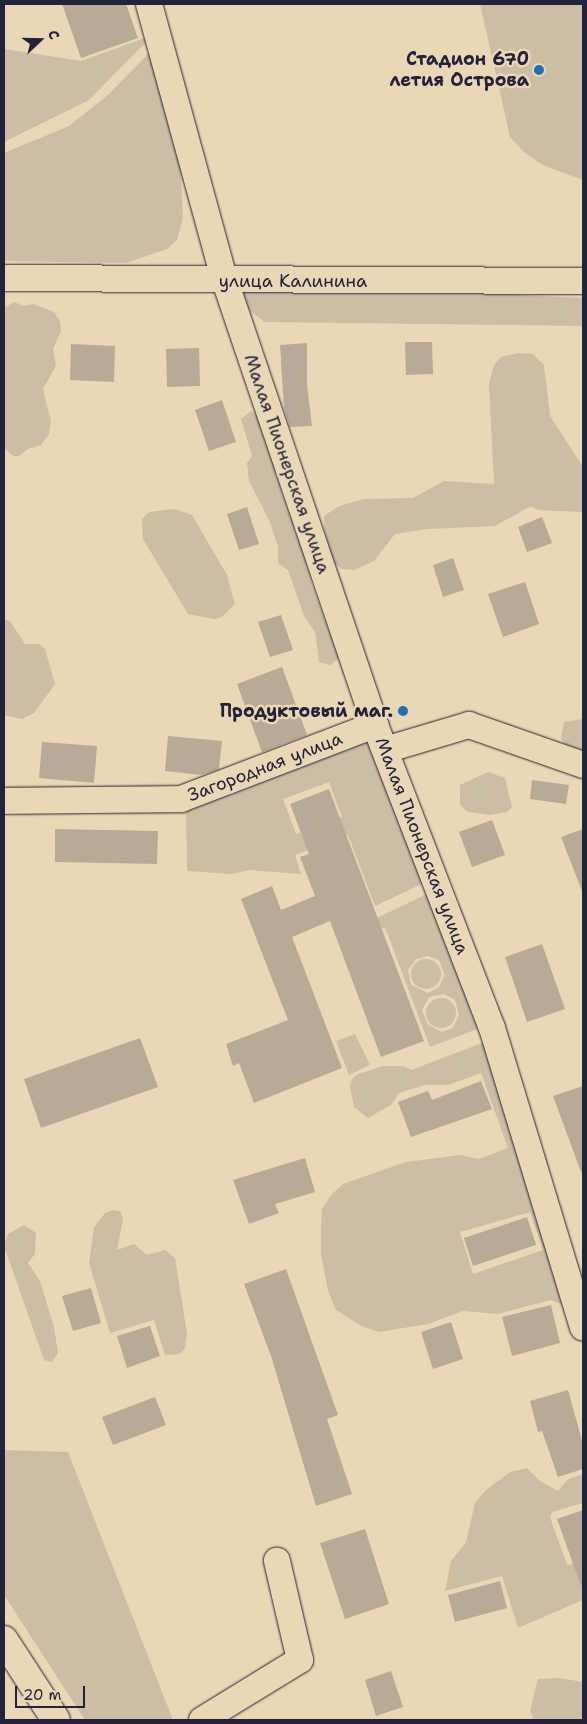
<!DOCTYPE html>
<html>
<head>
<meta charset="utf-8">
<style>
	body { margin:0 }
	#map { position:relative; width:587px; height:1724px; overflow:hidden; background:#ead7b5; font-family:"Shantell Sans",sans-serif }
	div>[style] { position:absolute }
	.green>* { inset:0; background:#cdbda4 }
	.round { border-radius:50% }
	.building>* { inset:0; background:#b8aa97 }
	.roads { filter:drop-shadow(0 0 1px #22223b) drop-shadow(0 0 1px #22223b) }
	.street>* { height:26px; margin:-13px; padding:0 13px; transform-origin:13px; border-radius:13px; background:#ead7b5 }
	.highway>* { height:28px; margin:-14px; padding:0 14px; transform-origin:14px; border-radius:14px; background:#ead7b5 }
	.dots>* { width:14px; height:14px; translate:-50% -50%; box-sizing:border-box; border:2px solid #ead7b5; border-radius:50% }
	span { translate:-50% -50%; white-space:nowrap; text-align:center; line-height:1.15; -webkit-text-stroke:5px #ead7b5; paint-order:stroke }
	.poi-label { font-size:18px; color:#22223b; font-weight:700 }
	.right { translate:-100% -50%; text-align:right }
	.street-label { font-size:18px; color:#22223b }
	.frame { position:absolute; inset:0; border:5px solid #22223b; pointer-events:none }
	.north { position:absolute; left:15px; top:15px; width:50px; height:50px; -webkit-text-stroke:4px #ead7b5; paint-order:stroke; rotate:69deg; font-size:14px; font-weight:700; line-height:20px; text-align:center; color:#22223b }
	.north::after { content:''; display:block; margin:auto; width:18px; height:22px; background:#22223b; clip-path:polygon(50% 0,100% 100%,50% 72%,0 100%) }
	.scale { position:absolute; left:15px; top:1686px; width:70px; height:22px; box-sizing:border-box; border:2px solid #22223b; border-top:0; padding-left:6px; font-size:15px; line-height:18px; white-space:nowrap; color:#22223b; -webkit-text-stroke:4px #ead7b5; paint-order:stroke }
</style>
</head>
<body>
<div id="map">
	<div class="green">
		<i style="clip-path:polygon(480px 4px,583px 4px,583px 180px,543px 165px,525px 153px,510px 137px)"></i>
		<i style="clip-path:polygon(145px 38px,146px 42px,89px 100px,4px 142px,4px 49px,81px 61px)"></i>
		<i style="clip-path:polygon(149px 53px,180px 159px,183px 218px,177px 240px,167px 249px,126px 263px,4px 261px,4px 153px,69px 126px,109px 94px)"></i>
		<i style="clip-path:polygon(249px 282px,583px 298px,583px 326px,265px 322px,250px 311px,241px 292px)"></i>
		<i style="clip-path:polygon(14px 302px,24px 306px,33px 304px,54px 312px,60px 321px,61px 331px,53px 349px,56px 366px,43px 389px,51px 421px,49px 434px,41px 445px,28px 449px,19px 456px,13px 456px,4px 448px,4px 308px)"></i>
		<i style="clip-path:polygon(519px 353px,533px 354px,544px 365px,550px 416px,583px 467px,583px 512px,538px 510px,531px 506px,495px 526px,428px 529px,395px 534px,374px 561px,354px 570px,342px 569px,330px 560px,325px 545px,324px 516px,339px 506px,364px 499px,413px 498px,444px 481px,494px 484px,489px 384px,494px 365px,501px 357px)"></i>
		<i style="clip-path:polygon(251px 411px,257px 416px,274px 458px,282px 495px,302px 544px,312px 585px,339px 658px,330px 665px,319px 662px,315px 632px,304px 616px,288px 570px,278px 563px,278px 547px,270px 522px,249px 481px,247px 463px,252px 456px,241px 419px)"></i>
		<i style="clip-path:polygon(175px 509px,192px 515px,227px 575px,235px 604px,222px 617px,215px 619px,188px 614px,143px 539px,142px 519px,149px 512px)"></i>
		<i style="clip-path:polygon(4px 619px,10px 621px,25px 644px,39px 644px,45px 649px,55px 684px,34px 713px,22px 719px,4px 715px)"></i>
		<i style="clip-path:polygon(583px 719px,583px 753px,565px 745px,561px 739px,564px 722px)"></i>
		<i style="clip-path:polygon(evenodd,372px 732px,428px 881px,375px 906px,348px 835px,295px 855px,301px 874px,249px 870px,232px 874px,187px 871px,186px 802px,372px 732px,329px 782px,342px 817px,296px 834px,283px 799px,329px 782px)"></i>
		<i style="clip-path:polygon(488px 772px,505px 778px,512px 807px,507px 812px,490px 815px,468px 812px,460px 805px,460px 785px)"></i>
		<i style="clip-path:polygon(evenodd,433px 891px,485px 1026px,430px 1047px,385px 927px,360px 936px,354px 929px,433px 891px,428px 956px,439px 960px,445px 975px,439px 987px,428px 993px,411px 985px,408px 970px,416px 959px,428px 956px,433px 891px,444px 994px,455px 1000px,459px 1015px,453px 1028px,442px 1032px,428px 1025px,422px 1010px,429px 997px,444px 994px)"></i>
		<i class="round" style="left:411px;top:959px;width:30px;height:30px"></i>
		<i class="round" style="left:426px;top:998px;width:30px;height:30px"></i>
		<i style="clip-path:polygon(355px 1034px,370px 1065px,349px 1075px,336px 1041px)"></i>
		<i style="clip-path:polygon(evenodd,490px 1040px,563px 1305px,551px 1300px,497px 1314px,463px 1311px,428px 1324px,379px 1332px,361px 1326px,336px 1310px,328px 1291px,321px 1253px,321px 1224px,322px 1209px,331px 1195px,343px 1184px,406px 1162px,461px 1155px,479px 1159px,508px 1148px,481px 1073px,448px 1085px,425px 1085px,399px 1093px,392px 1104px,368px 1118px,354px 1107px,350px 1087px,352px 1079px,358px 1074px,383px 1066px,404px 1066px,411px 1070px,490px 1040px,530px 1212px,543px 1250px,473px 1274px,460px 1232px,530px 1212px)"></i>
		<i style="clip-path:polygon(112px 1210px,120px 1211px,123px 1219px,117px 1250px,134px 1244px,147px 1255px,165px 1250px,175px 1258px,187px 1334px,185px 1349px,179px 1354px,165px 1355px,154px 1320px,110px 1333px,89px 1263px,94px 1227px,105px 1213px)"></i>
		<i style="clip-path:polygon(24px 1225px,36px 1233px,35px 1254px,28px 1263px,40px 1281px,54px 1327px,58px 1353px,52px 1362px,44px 1360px,4px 1246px,8px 1234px)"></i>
		<i style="clip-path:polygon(4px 1450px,68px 1452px,173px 1720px,85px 1720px,4px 1595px)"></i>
		<i style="clip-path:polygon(527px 1468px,540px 1481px,558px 1491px,567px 1480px,583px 1474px,583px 1503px,552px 1512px,550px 1517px,567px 1565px,583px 1562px,583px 1600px,518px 1628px,502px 1576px,445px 1591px,451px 1561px,466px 1542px,475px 1503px,486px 1490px,510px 1472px)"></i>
		<i style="clip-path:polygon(560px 1678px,583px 1682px,583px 1720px,534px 1720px,530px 1710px,538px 1679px)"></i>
	</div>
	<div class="building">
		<i style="clip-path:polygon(62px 4px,126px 4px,138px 38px,81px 58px)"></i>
		<i style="clip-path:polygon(405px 342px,432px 342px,433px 374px,406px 375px)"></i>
		<i style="clip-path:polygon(307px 343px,307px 385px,312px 426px,290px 427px,284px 408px,280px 345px)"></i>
		<i style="clip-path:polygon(71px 344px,115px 346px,114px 382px,70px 380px)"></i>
		<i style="clip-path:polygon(199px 348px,200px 386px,167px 387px,166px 349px)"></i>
		<i style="clip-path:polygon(222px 400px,236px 442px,209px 451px,195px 410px)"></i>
		<i style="clip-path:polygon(247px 507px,259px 544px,239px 550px,227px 514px)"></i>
		<i style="clip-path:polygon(542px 517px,552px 543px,527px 552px,518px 527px)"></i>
		<i style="clip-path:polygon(453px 558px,464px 590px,443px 597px,433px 565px)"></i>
		<i style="clip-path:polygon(525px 582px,539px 624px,503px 637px,488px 594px)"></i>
		<i style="clip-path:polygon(281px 615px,293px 650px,270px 657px,258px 622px)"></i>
		<i style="clip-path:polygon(282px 667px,307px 735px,262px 752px,237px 684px)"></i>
		<i style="clip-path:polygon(168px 736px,222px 741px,219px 769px,202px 775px,165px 771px)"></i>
		<i style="clip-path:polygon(42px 742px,97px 746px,94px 783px,39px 778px)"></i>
		<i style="clip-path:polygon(532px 780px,569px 785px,566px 804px,530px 799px)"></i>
		<i style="clip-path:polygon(329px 789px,424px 1041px,381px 1057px,330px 921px,292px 937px,342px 1068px,254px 1103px,239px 1063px,233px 1066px,226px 1044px,288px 1020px,241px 899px,272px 886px,281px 910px,315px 896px,300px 857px,309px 854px,290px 804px)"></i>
		<i style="clip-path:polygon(492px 820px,505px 855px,472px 867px,459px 832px)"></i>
		<i style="clip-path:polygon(55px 829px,158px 831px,157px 864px,55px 862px)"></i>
		<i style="clip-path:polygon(583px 829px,583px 891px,582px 891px,561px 837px)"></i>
		<i style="clip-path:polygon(542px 944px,565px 1009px,527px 1022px,505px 957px)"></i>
		<i style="clip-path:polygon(140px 1038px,158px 1087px,41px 1128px,24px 1079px)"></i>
		<i style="clip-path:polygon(481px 1081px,492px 1109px,411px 1137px,398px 1102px,428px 1091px,432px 1100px)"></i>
		<i style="clip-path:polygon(583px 1086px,583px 1172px,581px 1172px,553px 1096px)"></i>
		<i style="clip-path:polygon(305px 1158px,315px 1192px,275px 1204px,279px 1213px,249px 1224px,233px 1180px)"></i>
		<i style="clip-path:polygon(527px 1217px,536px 1245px,473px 1266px,464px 1238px)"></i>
		<i style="clip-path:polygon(286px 1269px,338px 1415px,327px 1419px,352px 1494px,316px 1506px,271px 1356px,244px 1284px)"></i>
		<i style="clip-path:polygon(91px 1288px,101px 1323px,73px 1331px,62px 1296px)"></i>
		<i style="clip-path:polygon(551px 1305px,560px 1343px,512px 1356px,502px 1317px)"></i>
		<i style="clip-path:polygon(451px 1322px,463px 1359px,433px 1369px,421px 1332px)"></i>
		<i style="clip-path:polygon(150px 1326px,160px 1356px,127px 1368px,117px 1336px)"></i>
		<i style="clip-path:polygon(568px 1390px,583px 1444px,583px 1469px,558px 1477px,542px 1431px,538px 1432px,530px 1401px)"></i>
		<i style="clip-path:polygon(155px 1397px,166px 1425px,113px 1445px,102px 1417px)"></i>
		<i style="clip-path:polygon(583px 1510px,583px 1586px,581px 1586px,557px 1519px)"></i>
		<i style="clip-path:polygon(365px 1529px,389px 1604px,345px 1619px,320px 1543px)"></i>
		<i style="clip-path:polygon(500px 1581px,507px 1608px,455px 1622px,448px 1595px)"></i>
		<i style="clip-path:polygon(391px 1671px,403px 1707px,376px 1716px,365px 1680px)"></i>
	</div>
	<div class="roads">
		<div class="street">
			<i style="left:149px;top:4px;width:287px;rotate:74.7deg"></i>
			<i style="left:225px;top:281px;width:469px;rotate:71.3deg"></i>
			<i style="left:375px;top:725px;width:325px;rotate:68.9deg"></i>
			<i style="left:492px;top:1028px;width:313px;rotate:73.1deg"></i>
			<i style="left:4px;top:278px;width:579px;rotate:0.3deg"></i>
			<i style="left:385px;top:750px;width:88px;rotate:-16.6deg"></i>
			<i style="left:469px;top:725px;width:121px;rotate:19.3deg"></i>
			<i style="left:4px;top:801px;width:177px;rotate:-0.6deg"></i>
			<i style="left:181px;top:799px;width:208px;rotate:-20.9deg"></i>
			<i style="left:202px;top:1720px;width:115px;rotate:-31.5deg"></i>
			<i style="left:300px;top:1660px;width:102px;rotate:-103.1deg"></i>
		</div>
		<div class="highway">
			<i style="left:4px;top:1640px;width:95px;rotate:57deg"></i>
		</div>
	</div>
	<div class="dots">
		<i style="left:539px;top:70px;background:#1f6fb2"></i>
		<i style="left:403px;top:711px;background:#1f6fb2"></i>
	</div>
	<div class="poi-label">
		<span class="right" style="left:529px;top:70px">Стадион 670<br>летия Острова</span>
		<span class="right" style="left:393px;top:711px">Продуктовый маг.</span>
	</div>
	<div class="street-label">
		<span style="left:293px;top:281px">улица Калинина</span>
		<span style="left:287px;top:464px;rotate:71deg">Малая Пионерская улица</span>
		<span style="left:265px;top:767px;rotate:-21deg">Загородная улица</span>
		<span style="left:422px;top:846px;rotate:69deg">Малая Пионерская улица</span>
	</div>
	<div class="frame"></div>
	<div class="north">С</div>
	<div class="scale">20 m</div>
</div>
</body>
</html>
